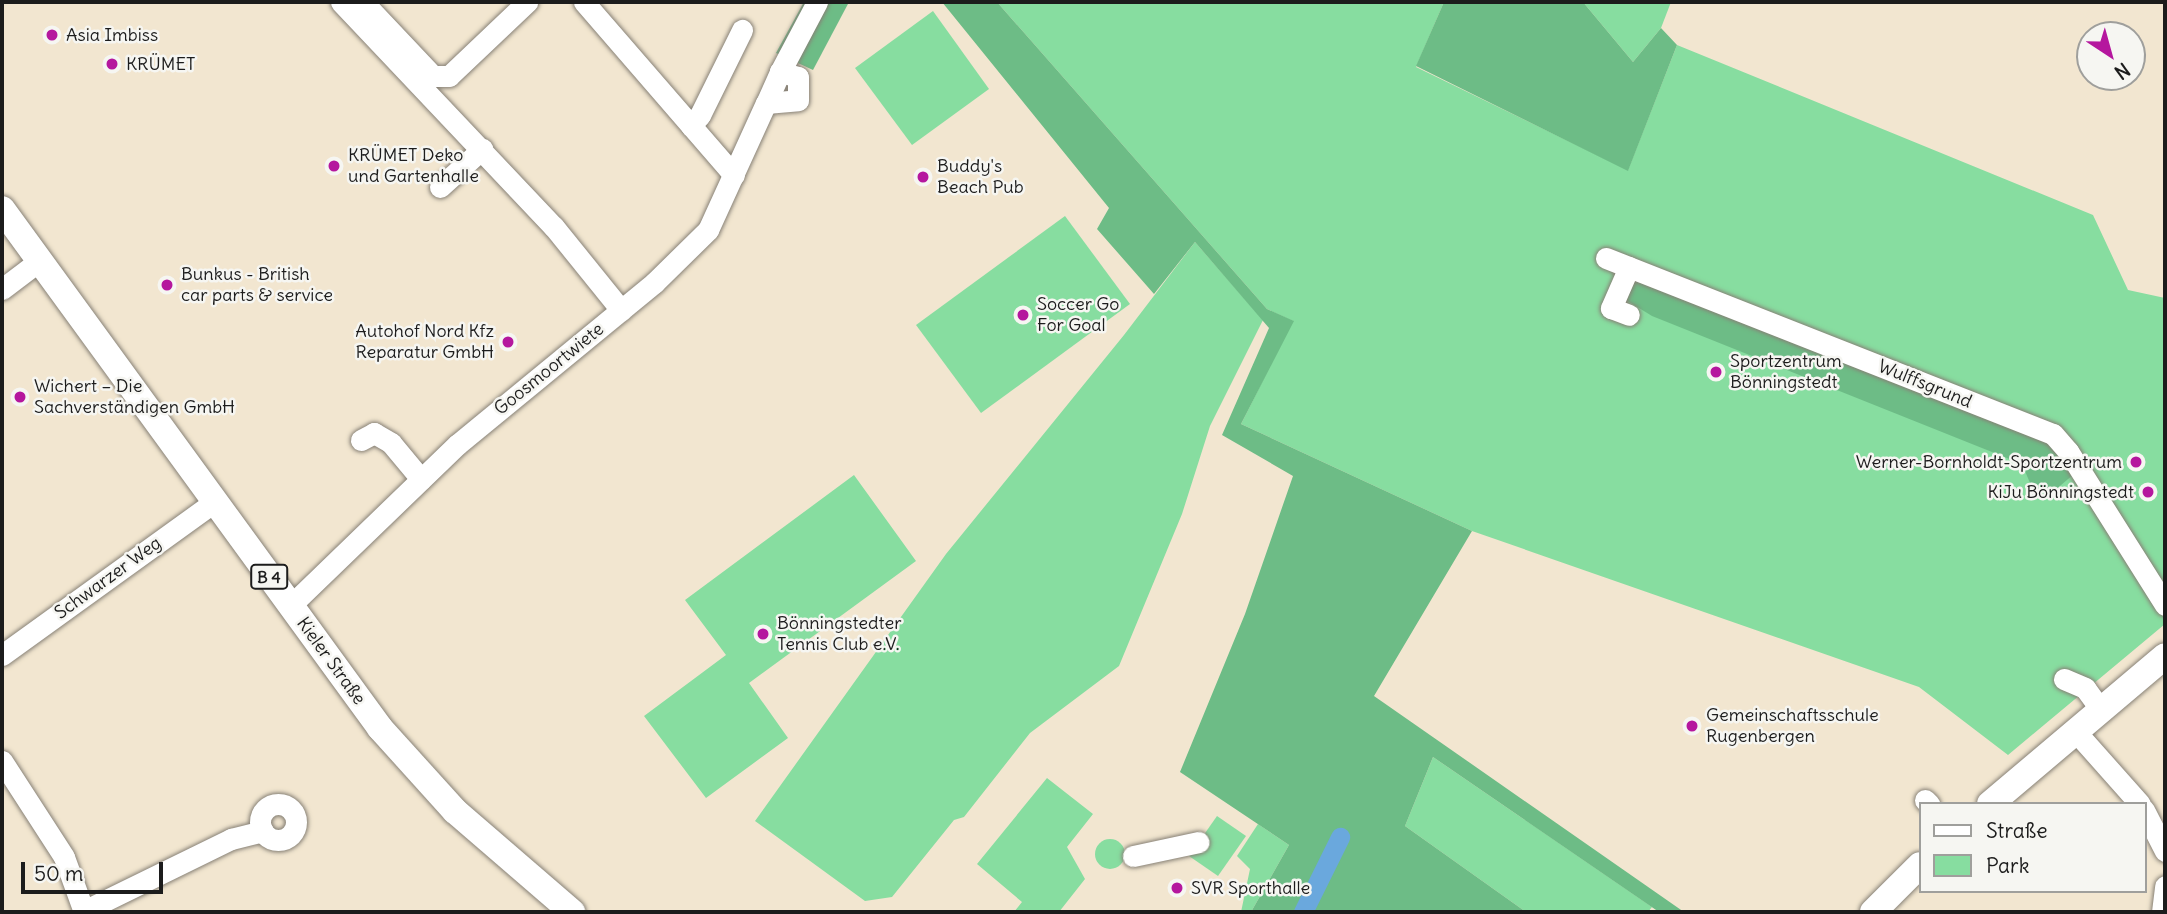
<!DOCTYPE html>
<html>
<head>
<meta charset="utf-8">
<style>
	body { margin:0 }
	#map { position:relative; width:2167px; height:914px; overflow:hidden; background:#f2e6d0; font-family:Delius,sans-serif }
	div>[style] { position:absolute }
	.green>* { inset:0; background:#87dda0 }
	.round { border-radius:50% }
	.forest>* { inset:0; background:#6dbc86 }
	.canal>* { height:19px; margin:-9.5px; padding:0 9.5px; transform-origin:9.5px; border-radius:9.5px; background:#6aa8dd }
	.roads { filter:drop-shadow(0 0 2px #878176) drop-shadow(0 0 2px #878176) }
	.minor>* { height:21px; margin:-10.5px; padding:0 10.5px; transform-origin:10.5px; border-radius:10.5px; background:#fff }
	.minor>.ring { margin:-10.5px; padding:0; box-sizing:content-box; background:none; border:21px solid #fff; border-radius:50% }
	.major>* { height:26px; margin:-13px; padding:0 13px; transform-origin:13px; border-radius:13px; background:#fff }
	.dots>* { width:19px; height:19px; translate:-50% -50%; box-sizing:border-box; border:4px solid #f6f6f2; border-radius:50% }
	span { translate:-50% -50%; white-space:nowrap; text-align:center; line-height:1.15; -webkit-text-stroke:5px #f6f6f2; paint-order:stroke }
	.shield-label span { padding:2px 5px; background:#f6f6f2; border:2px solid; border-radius:5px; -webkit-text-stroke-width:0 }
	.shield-label { font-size:16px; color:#1c1c1c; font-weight:700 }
	.poi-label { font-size:18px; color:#1c1c1c }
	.left { translate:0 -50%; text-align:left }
	.right { translate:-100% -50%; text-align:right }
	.street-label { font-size:18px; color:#1c1c1c }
	.frame { position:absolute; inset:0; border:4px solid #1c1c1c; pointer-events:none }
	.legend { position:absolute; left:1919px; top:802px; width:228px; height:91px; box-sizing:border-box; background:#f6f6f2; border:2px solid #9f9f9c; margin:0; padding:9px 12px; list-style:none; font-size:21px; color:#1c1c1c }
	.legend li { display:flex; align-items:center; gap:14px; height:35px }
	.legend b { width:35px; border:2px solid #9f9f9c }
	.north { position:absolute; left:2076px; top:21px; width:70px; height:70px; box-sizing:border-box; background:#f6f6f2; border:2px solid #9f9f9c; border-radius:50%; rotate:144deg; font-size:19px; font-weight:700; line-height:28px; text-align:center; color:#1c1c1c }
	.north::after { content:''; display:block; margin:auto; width:24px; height:32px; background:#b5179e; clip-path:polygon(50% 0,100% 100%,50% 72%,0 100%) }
	.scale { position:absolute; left:21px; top:862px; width:142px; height:32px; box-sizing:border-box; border:4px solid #1c1c1c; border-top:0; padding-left:9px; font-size:21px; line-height:24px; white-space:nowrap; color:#1c1c1c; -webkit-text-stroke:5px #f6f6f2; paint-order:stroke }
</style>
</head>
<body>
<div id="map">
	<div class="green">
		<i style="clip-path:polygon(997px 2px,1444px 2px,1416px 67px,1628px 170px,1677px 45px,2093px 215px,2128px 290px,2165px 298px,2165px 624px,2008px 755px,1919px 687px,1472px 531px,1241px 424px,1293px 321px,1267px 309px)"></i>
		<i style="clip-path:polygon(1583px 2px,1671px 2px,1661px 28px,1633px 62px)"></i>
		<i style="clip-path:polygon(933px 11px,989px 89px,912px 145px,855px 68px)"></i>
		<i style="clip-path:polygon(1065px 216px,1130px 304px,981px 413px,916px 325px)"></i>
		<i style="clip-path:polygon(1195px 242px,1263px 320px,1210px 426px,1182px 514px,1119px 666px,1030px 733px,964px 817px,954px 820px,892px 897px,865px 901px,755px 821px,946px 554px,1124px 335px)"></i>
		<i style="clip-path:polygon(854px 475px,916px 561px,749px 683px,788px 738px,706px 798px,644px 716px,726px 655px,685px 600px)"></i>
		<i style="clip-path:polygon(1433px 757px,1652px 907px,1648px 912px,1526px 912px,1405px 826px)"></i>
		<i style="clip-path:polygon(1047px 778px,1093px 814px,1067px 847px,1085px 879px,1059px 912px,1014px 912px,1022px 902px,977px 864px)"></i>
		<i style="clip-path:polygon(1217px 816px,1246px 836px,1218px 876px,1189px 856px)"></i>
		<i style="clip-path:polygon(1258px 824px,1289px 845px,1251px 912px,1241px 912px,1250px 869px,1237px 856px)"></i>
		<i class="round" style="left:1095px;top:839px;width:30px;height:30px"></i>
	</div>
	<div class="forest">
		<i style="clip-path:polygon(804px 2px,849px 2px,813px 70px,776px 53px)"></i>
		<i style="clip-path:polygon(942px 2px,997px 2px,1267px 309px,1294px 321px,1241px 424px,1472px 531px,1374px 696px,1684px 912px,1659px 912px,1433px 757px,1405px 826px,1526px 912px,1251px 912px,1289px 845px,1180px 772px,1245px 614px,1293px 476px,1222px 435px,1269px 328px,1195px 242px,1154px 294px,1097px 229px,1109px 208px)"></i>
		<i style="clip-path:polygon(1444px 2px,1583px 2px,1633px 62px,1661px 28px,1677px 45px,1628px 171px,1416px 66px)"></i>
		<i style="clip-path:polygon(1640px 279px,2044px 437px,2074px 474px,2054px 491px,2033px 490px,2022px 464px,1652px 316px,1626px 300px,1629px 285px)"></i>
	</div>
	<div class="canal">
		<i style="left:1303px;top:912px;width:84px;rotate:-63.7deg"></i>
	</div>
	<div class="roads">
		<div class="minor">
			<i style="left:341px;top:2px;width:310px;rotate:46.6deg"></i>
			<i style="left:554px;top:227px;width:107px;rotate:51.1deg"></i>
			<i style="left:363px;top:2px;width:102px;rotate:46.6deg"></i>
			<i style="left:433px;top:76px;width:16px"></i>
			<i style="left:449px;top:76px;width:108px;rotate:-43.5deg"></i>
			<i style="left:584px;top:2px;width:229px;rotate:49.1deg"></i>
			<i style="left:780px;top:72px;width:79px;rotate:-62.1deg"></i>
			<i style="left:691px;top:126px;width:14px;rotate:-51deg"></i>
			<i style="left:700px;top:115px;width:95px;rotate:-63.7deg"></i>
			<i style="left:440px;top:187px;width:57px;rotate:-42.1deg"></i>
			<i style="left:1606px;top:258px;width:480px;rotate:21.5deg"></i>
			<i style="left:2053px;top:434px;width:23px;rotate:49deg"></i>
			<i style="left:2068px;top:451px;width:182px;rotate:57.8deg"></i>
			<i style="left:1629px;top:267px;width:45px;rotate:113.7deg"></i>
			<i style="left:1611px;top:308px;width:19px;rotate:21deg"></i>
			<i style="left:2px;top:289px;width:46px;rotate:-37.1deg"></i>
			<i style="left:361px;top:440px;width:15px;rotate:-28deg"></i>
			<i style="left:374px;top:433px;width:20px;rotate:30deg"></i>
			<i style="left:391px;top:443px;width:47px;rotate:50.2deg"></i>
			<i style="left:290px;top:606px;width:233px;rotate:-44deg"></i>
			<i style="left:458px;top:444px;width:254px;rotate:-39.4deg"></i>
			<i style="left:654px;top:283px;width:76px;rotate:-44.5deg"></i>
			<i style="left:708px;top:230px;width:140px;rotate:-65.5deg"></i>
			<i style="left:766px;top:103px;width:32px;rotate:-5deg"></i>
			<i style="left:798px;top:100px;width:23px;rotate:-90deg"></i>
			<i style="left:798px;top:77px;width:19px;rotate:-164deg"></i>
			<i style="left:780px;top:72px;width:34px;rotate:114deg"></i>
			<i style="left:2px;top:655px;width:261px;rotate:-35.8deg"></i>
			<i style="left:2064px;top:679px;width:23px;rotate:23deg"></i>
			<i style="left:2085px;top:688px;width:27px;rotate:54deg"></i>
			<i style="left:2076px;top:732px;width:96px;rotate:48.4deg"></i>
			<i style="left:2px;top:761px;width:114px;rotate:57.1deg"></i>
			<i style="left:64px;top:857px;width:59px;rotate:70deg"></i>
			<i style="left:1925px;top:800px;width:6px;rotate:45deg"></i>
			<i class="ring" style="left:260px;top:804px;width:15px;height:15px"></i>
			<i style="left:2144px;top:810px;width:46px;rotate:62.9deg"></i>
			<i style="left:1133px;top:856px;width:67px;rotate:-12deg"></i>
			<i style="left:84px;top:911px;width:164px;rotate:-26.1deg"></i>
			<i style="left:231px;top:839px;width:33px;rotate:-14deg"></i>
			<i style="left:2162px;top:912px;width:26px;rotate:-83deg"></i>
		</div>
		<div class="major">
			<i style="left:2px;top:209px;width:642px;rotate:53.93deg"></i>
			<i style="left:380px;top:728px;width:112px;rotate:47.9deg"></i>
			<i style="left:455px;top:811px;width:155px;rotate:40.8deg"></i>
			<i style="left:1990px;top:804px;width:229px;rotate:-40.2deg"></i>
			<i style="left:1873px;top:912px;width:66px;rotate:-45deg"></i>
		</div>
	</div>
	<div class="dots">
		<i style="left:52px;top:35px;background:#b5179e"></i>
		<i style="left:112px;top:64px;background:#b5179e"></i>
		<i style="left:334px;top:166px;background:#b5179e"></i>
		<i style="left:923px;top:177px;background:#b5179e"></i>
		<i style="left:167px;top:285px;background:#b5179e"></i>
		<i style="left:1023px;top:315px;background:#b5179e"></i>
		<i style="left:508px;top:342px;background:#b5179e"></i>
		<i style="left:1716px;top:372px;background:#b5179e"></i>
		<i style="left:20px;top:397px;background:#b5179e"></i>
		<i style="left:2136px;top:462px;background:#b5179e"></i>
		<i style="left:2148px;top:492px;background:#b5179e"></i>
		<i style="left:763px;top:634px;background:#b5179e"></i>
		<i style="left:1692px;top:726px;background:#b5179e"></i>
		<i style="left:1177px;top:888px;background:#b5179e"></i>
	</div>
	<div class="shield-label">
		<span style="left:269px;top:577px">B 4</span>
	</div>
	<div class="poi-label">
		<span class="left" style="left:66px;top:35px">Asia Imbiss</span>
		<span class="left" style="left:126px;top:64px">KRÜMET</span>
		<span class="left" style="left:348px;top:166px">KRÜMET Deko<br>und Gartenhalle</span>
		<span class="left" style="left:937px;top:177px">Buddy's<br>Beach Pub</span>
		<span class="left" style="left:181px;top:285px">Bunkus - British<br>car parts &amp; service</span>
		<span class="left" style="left:1037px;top:315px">Soccer Go<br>For Goal</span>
		<span class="right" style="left:494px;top:342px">Autohof Nord Kfz<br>Reparatur GmbH</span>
		<span class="left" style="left:1730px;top:372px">Sportzentrum<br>Bönningstedt</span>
		<span class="left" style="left:34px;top:397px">Wichert – Die<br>Sachverständigen GmbH</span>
		<span class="right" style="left:2122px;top:462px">Werner-Bornholdt-Sportzentrum</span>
		<span class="right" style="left:2134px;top:492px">KiJu Bönningstedt</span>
		<span class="left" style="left:777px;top:634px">Bönningstedter<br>Tennis Club e.V.</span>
		<span class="left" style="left:1706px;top:726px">Gemeinschaftsschule<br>Rugenbergen</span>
		<span class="left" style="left:1191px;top:888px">SVR Sporthalle</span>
	</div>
	<div class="street-label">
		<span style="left:549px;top:369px;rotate:-39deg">Goosmoortwiete</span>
		<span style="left:1925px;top:384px;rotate:22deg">Wulffsgrund</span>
		<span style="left:108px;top:578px;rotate:-36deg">Schwarzer Weg</span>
		<span style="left:331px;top:661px;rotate:54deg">Kieler Straße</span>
	</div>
	<div class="frame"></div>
	<ul class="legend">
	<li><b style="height:9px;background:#fff"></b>Straße</li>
	<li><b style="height:19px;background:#87dda0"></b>Park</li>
	</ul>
	<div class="north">N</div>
	<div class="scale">50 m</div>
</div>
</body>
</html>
